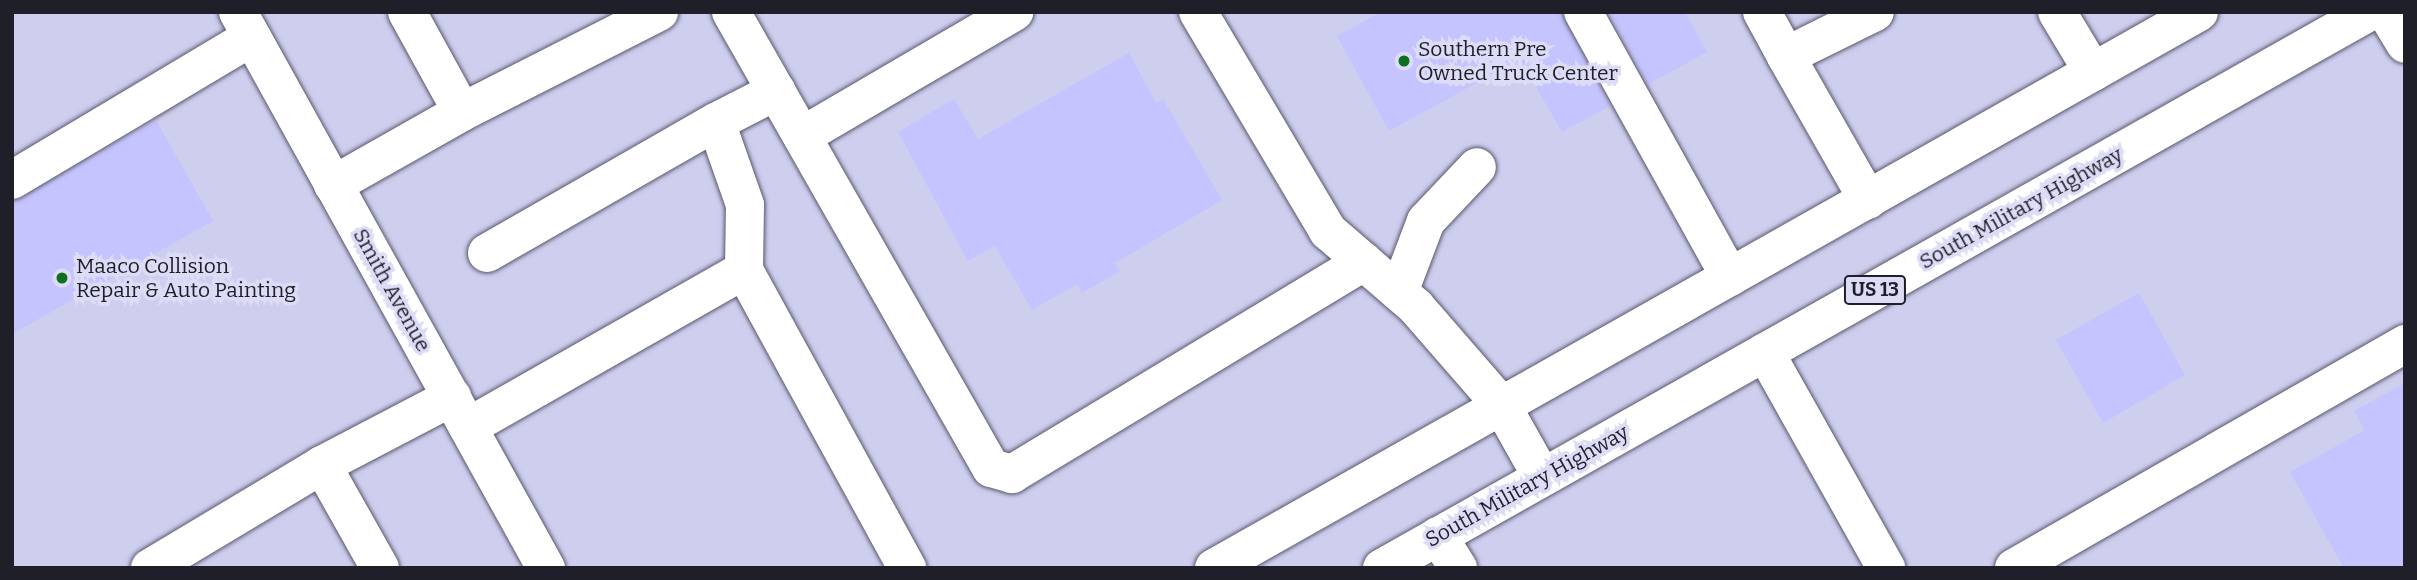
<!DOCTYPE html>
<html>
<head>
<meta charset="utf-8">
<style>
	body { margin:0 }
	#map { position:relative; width:2417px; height:580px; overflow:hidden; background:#dcdcf7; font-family:Bitter,serif }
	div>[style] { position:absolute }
	.built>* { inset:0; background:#ceceee }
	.building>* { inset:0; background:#c5c4fe }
	.roads { filter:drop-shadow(0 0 2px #58586f) drop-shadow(0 0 2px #58586f) }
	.minor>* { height:38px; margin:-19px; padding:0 19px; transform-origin:19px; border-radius:19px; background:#fff }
	.major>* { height:38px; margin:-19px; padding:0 19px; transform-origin:19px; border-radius:19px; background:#fff }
	.dots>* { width:19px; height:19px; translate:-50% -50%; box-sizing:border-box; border:4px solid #dcdcf7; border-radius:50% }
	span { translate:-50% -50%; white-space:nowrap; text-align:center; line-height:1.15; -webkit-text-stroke:7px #dcdcf7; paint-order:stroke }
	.shield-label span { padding:2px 5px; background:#dcdcf7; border:2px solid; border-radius:5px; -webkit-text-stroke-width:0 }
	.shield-label { font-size:19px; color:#1f1f29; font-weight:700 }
	.poi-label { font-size:21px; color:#1f1f29 }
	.left { translate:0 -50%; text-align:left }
	.street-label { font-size:21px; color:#1f1f29 }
	.frame { position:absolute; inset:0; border:14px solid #1f1f29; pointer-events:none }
</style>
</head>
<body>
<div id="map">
	<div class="built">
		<i style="clip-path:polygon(12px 12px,2405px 12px,2405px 568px,12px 568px)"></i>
	</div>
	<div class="building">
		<i style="clip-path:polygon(1381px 12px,1561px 12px,1610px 106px,1562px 132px,1520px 59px,1389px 131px,1337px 36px)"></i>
		<i style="clip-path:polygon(1608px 12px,1685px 12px,1707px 52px,1648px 84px)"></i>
		<i style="clip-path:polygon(1129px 53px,1156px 103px,1163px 99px,1222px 200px,1115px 263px,1120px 271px,1082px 293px,1077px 284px,1032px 310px,995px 246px,968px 261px,898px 132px,954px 99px,978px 139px)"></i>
		<i style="clip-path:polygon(156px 120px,213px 221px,12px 334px,12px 202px)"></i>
		<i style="clip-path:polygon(2139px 293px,2185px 375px,2103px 423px,2056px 340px)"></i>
		<i style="clip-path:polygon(2405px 383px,2405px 568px,2344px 568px,2290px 472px,2365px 430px,2354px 411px)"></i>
	</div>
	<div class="roads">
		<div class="minor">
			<i style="left:238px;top:12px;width:636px;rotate:61.02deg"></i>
			<i style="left:407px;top:12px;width:114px;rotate:61.2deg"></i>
			<i style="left:462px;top:112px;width:221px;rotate:-26.9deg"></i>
			<i style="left:731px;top:12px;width:525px;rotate:60.31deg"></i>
			<i style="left:991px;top:468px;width:22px;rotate:16deg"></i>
			<i style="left:1012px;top:474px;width:411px;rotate:-31.1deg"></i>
			<i style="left:1198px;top:12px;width:255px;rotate:59.3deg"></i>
			<i style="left:1328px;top:231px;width:116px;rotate:40.8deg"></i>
			<i style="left:1416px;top:307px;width:131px;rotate:49deg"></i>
			<i style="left:1502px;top:406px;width:81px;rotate:60.6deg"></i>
			<i style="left:1583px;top:12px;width:303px;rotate:61deg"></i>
			<i style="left:1762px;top:12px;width:50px;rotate:61.4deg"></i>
			<i style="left:2057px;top:12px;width:70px;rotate:59deg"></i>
			<i style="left:2386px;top:12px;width:37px;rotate:59deg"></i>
			<i style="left:716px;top:122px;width:68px;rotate:-27.3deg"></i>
			<i style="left:802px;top:136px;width:246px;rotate:-30.3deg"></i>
			<i style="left:12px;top:180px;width:279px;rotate:-30.8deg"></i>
			<i style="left:333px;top:185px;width:148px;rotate:-29.5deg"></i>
			<i style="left:1868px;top:200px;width:166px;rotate:-119.7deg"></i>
			<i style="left:1786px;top:56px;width:99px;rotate:-26.3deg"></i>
			<i style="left:487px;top:253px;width:264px;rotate:-29.8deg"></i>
			<i style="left:716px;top:122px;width:88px;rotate:70.7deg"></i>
			<i style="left:745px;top:205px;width:65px;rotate:90.9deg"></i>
			<i style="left:744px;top:270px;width:340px;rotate:61.3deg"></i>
			<i style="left:1399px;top:292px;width:76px;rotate:-69.2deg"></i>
			<i style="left:1426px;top:221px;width:74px;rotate:-46.6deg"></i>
			<i style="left:1765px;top:352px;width:248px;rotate:60.7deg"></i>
			<i style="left:468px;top:427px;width:318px;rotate:-29.6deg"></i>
			<i style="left:322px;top:465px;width:118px;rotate:60.6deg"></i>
			<i style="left:1438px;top:536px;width:38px;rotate:58deg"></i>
			<i style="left:150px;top:568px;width:200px;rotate:-30.9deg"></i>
			<i style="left:322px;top:465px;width:147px;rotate:-27.6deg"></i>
			<i style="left:2014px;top:568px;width:451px;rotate:-29.8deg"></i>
		</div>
		<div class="major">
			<i style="left:1214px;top:568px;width:1131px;rotate:-29.44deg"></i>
			<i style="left:1382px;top:568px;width:1133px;rotate:-29.39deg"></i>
		</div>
	</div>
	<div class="dots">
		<i style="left:1404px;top:61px;background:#0e701f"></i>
		<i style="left:62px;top:278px;background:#0e701f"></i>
	</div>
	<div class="shield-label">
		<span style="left:1875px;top:290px">US 13</span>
	</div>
	<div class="poi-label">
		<span class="left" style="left:1418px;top:61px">Southern Pre<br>Owned Truck Center</span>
		<span class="left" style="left:76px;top:278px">Maaco Collision<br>Repair &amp; Auto Painting</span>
	</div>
	<div class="street-label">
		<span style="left:2021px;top:208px;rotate:-29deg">South Military Highway</span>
		<span style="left:392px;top:290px;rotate:61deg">Smith Avenue</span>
		<span style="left:1527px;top:486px;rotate:-29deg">South Military Highway</span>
	</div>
	<div class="frame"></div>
</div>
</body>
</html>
